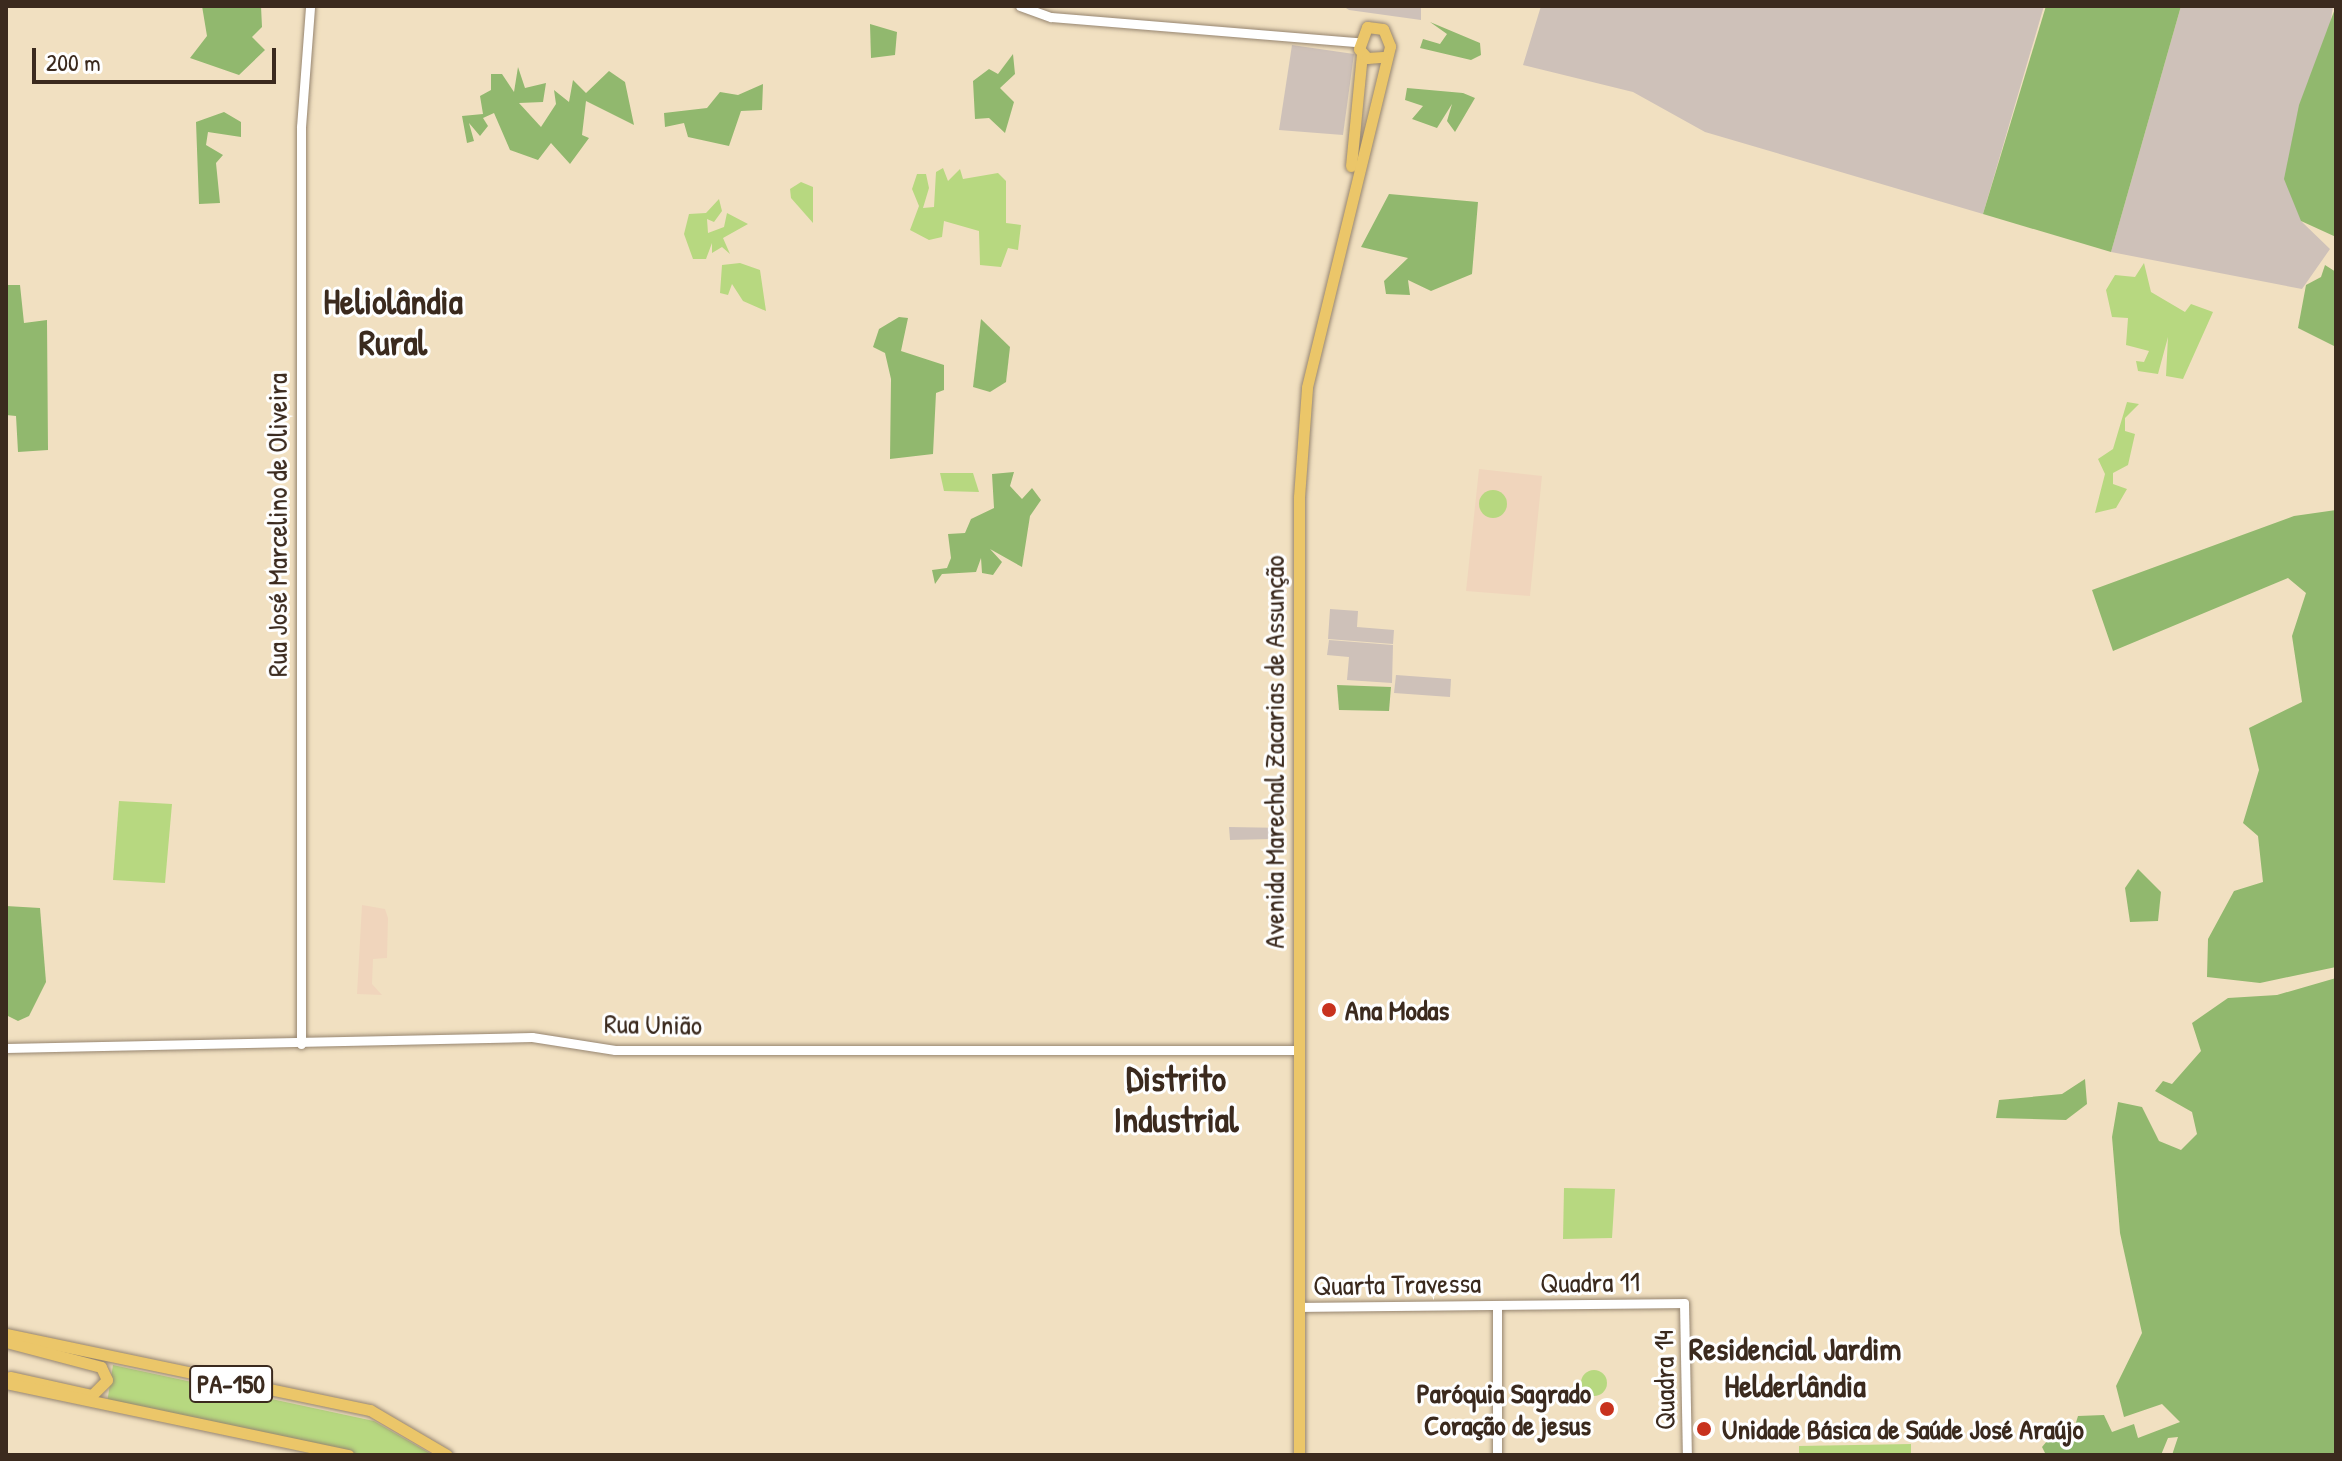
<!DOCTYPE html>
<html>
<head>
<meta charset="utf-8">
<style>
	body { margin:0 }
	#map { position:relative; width:2342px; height:1461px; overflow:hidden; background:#f1e0c1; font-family:"Patrick Hand",sans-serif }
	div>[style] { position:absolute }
	.built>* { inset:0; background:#f0d5bc }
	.industrial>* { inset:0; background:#cec1b9 }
	.green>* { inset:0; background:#b7d880 }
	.round { border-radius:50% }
	.forest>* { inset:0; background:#91b86e }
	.roads { filter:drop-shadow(0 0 2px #968570) drop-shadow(0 0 2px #968570) }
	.minor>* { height:9px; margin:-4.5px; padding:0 4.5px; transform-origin:4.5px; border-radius:4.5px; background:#fff }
	.major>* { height:11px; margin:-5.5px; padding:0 5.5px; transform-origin:5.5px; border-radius:5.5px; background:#ebc669 }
	.dots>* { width:22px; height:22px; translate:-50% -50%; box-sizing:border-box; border:4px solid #fff; border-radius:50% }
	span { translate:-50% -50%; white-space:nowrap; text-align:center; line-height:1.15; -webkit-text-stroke:6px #fff; paint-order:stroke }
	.shield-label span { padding:2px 6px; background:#fff; border:2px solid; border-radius:6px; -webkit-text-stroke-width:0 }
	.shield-label { font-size:26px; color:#3b2a1e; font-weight:700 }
	.street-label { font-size:28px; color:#3b2a1e }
	.poi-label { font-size:28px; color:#3b2a1e; font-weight:700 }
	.left { translate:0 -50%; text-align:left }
	.right { translate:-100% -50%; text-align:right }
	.quarter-label { font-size:32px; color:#3b2a1e; font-weight:700 }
	.district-label { font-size:36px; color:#3b2a1e; font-weight:700 }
	.frame { position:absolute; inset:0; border:8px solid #3b2a1e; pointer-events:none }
	.scale { position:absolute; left:32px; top:48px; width:244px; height:36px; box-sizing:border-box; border:4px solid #3b2a1e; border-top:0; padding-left:10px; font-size:24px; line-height:28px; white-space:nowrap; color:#3b2a1e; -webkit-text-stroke:6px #fff; paint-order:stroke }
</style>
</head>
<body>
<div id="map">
	<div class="built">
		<i style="clip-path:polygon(1479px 469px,1542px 476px,1530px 596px,1466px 591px)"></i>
		<i style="clip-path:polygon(362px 905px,385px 909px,388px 918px,387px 958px,373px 959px,372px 984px,382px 995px,357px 994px)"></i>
	</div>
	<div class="industrial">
		<i style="clip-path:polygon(1343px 6px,1421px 6px,1421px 20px,1349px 10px)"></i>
		<i style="clip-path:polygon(1541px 6px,2044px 6px,1983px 214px,1705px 132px,1633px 92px,1523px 65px)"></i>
		<i style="clip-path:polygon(2181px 6px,2333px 6px,2301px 221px,2330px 249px,2302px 289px,2111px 252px)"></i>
		<i style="clip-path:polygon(1292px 45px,1354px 54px,1343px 135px,1279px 130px)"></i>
		<i style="clip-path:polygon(1330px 609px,1358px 611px,1357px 627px,1394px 630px,1393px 644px,1328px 639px)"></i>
		<i style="clip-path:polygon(1329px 640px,1393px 645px,1392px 683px,1347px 680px,1349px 657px,1327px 655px)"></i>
		<i style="clip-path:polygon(1396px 675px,1451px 679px,1450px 697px,1394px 693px)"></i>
		<i style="clip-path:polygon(1229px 827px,1279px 828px,1277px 839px,1230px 840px)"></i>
	</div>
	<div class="green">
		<i style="clip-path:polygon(943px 168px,948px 181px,960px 169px,963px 179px,998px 173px,1006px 181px,1006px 223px,1021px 225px,1018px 250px,1008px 248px,1001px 267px,980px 265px,979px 231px,944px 221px,942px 237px,929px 240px,910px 230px,919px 206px,912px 189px,917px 174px,926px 174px,929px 188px,923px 208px,934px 207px,936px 172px)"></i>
		<i style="clip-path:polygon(801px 182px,813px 187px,813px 223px,791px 198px,790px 189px)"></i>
		<i style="clip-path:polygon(719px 199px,722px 211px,714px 222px,707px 219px,708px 233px,724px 227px,727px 213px,748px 224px,723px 238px,730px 254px,722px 247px,712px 253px,712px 243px,706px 259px,693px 259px,684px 234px,689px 214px,706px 213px)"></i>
		<i style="clip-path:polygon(740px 263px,760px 270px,766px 311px,743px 301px,732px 284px,728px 295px,720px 293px,722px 265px)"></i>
		<i style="clip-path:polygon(2144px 263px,2151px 292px,2185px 312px,2191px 304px,2213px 312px,2183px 379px,2166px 376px,2168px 337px,2158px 374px,2138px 371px,2136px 361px,2144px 362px,2149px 351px,2126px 345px,2128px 318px,2112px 317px,2106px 290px,2115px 275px,2135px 277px)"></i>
		<i style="clip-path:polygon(2127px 402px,2139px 404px,2125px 418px,2125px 431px,2135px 434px,2128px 465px,2113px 473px,2113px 484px,2127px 489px,2116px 508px,2095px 513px,2105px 474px,2098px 459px,2113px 449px)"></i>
		<i style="clip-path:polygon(940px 473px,973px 473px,979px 492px,944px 491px)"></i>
		<i class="round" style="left:1479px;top:490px;width:28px;height:28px"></i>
		<i style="clip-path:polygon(119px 801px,172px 804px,165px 883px,113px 880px)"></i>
		<i style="clip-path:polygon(1564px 1188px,1615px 1189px,1612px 1238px,1563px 1239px)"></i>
		<i style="clip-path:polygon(113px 1365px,374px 1421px,433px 1455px,357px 1455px,107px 1403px)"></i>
		<i class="round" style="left:1581px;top:1370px;width:26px;height:26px"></i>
		<i style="clip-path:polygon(1911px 1444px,1911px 1455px,1799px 1455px,1799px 1446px)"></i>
	</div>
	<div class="forest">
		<i style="clip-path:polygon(202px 6px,261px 6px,262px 27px,252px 37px,265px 50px,239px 75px,190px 58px,207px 36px)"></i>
		<i style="clip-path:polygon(2046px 6px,2181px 6px,2111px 252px,1983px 214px)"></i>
		<i style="clip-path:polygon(2336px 6px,2336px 237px,2301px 221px,2284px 179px,2299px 105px)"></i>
		<i style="clip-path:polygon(1430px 22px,1480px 43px,1481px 55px,1471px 60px,1420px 48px,1423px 39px,1440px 44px,1447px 34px)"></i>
		<i style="clip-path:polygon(870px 24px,897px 32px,895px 55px,871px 58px)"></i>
		<i style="clip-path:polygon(1013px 54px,1015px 74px,1000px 88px,1014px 102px,1005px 133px,989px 118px,975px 119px,973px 81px,989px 69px,998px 74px)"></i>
		<i style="clip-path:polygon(518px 67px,525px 88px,546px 83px,543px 102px,519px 103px,541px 127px,556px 104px,554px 90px,569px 102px,573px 80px,586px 93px,609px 71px,625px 82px,634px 125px,586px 101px,582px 135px,589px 138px,570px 164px,551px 143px,538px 160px,510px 150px,494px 113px,483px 118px,488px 126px,480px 136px,469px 123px,474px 141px,467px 143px,462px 116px,483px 114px,480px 96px,491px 90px,491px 74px,502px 74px,514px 92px)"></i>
		<i style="clip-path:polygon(763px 84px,762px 110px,741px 111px,729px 146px,688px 137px,684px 123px,665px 127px,664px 113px,707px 108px,720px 92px,738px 95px)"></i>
		<i style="clip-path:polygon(1407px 88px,1463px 93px,1475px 98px,1455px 132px,1447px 121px,1452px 104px,1437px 128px,1412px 119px,1423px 106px,1405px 100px)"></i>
		<i style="clip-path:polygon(224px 112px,241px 122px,241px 137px,208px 132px,206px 145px,223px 155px,216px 163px,220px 203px,199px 204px,196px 122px)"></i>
		<i style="clip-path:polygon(1389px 194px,1478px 202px,1472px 274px,1431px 291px,1408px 280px,1410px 295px,1386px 294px,1384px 281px,1408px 258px,1361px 247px)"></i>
		<i style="clip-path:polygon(2325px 265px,2336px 272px,2336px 347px,2298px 328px,2306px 285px,2321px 277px)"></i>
		<i style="clip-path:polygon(6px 285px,20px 285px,24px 323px,47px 320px,48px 450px,18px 452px,16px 416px,6px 415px)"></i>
		<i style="clip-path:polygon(899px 317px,908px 318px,901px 351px,944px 365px,944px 390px,936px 393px,933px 454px,890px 459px,891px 379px,885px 353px,873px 347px,879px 329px)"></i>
		<i style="clip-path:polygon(981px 319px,1010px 347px,1006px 382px,990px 392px,973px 387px)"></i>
		<i style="clip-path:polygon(1014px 472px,1010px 486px,1022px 499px,1032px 488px,1041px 500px,1030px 516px,1022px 567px,990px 549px,1002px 562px,993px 575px,982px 573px,981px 558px,976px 572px,942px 574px,935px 584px,932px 570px,947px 568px,951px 558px,948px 534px,965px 533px,971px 519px,994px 508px,992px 474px)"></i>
		<i style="clip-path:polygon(2336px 510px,2336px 967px,2260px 983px,2207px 977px,2208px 939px,2234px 891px,2263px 882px,2258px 836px,2243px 823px,2259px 770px,2249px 728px,2302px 702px,2292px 636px,2306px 593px,2288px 578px,2113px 651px,2092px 590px,2294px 516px)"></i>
		<i style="clip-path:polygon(1337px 685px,1391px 687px,1389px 711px,1339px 710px)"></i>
		<i style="clip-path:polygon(2138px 869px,2161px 892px,2158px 921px,2130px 922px,2125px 888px)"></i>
		<i style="clip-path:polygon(6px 906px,40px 908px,46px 982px,29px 1016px,18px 1021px,6px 1015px)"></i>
		<i style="clip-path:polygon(2336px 978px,2336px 1455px,2172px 1455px,2178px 1437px,2168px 1438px,2161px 1455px,2046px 1455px,2042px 1447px,2053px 1434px,2068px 1448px,2078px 1416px,2104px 1415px,2112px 1432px,2134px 1424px,2138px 1438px,2180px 1422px,2162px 1404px,2124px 1417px,2116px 1386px,2142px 1333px,2120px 1233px,2112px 1137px,2118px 1102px,2142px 1107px,2159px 1141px,2181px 1150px,2197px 1134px,2192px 1112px,2155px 1091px,2163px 1081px,2172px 1084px,2201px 1051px,2192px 1023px,2228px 998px,2277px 995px)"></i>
		<i style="clip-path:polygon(2085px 1079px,2087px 1104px,2066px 1120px,1996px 1118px,1999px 1100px,2062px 1094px)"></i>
	</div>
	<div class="roads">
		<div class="minor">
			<i style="left:1020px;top:6px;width:33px;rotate:20deg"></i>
			<i style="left:1051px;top:17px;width:308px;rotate:4.7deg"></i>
			<i style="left:301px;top:1044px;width:917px;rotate:-90deg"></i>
			<i style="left:301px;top:127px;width:121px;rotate:-85.7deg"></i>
			<i style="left:6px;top:1048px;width:526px;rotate:-1.2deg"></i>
			<i style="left:532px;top:1037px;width:84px;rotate:8.9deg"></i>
			<i style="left:615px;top:1050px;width:685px"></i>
			<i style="left:1497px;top:1305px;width:150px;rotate:90deg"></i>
			<i style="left:1299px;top:1307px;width:385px;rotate:-0.6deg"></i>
			<i style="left:1684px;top:1303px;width:152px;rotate:88.9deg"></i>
		</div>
		<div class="major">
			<i style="left:1351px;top:166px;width:113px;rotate:-84.4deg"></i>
			<i style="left:6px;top:1334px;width:372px;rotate:11.8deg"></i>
			<i style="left:370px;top:1410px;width:89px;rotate:30.3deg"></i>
			<i style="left:6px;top:1342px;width:98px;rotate:14.7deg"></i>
			<i style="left:101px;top:1367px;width:14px;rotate:65deg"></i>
			<i style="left:107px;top:1380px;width:21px;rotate:135deg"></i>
			<i style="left:92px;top:1395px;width:84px;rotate:-167.6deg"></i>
			<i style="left:6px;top:1383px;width:350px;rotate:11.9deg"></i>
			<i style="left:1299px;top:1455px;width:958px;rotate:-90deg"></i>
			<i style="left:1299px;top:497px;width:110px;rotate:-85.8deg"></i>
			<i style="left:1307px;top:387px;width:351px;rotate:-76.3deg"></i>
			<i style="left:1390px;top:46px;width:18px;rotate:-112deg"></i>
			<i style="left:1383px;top:29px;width:16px;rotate:-173deg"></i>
			<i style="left:1367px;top:27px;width:23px;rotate:110deg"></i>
			<i style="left:1359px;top:49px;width:12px;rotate:48deg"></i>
			<i style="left:1367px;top:58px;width:16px;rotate:-4deg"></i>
		</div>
	</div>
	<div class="dots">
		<i style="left:1329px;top:1010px;background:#c8321e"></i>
		<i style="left:1607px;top:1409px;background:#c8321e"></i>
		<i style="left:1704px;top:1429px;background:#c8321e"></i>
	</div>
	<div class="shield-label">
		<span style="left:231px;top:1384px">PA-150</span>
	</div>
	<div class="street-label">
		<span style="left:277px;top:525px;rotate:-90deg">Rua José Marcelino de Oliveira</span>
		<span style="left:1274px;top:752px;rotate:-90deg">Avenida Marechal Zacarias de Assunção</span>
		<span style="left:653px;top:1024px;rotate:1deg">Rua União</span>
		<span style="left:1590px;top:1282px;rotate:-1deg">Quadra 11</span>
		<span style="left:1397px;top:1284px;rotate:-1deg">Quarta Travessa</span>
		<span style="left:1664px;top:1380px;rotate:-91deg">Quadra 14</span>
	</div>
	<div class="poi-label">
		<span class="left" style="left:1345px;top:1010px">Ana Modas</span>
		<span class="right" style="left:1591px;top:1409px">Paróquia Sagrado<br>Coração de jesus</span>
		<span class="left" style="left:1722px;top:1429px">Unidade Básica de Saúde José Araújo</span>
	</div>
	<div class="quarter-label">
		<span style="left:1795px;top:1368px">Residencial Jardim<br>Helderlândia</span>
	</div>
	<div class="district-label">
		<span style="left:393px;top:321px">Heliolândia<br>Rural</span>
		<span style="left:1176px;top:1098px">Distrito<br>Industrial</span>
	</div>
	<div class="frame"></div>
	<div class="scale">200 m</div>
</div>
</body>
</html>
